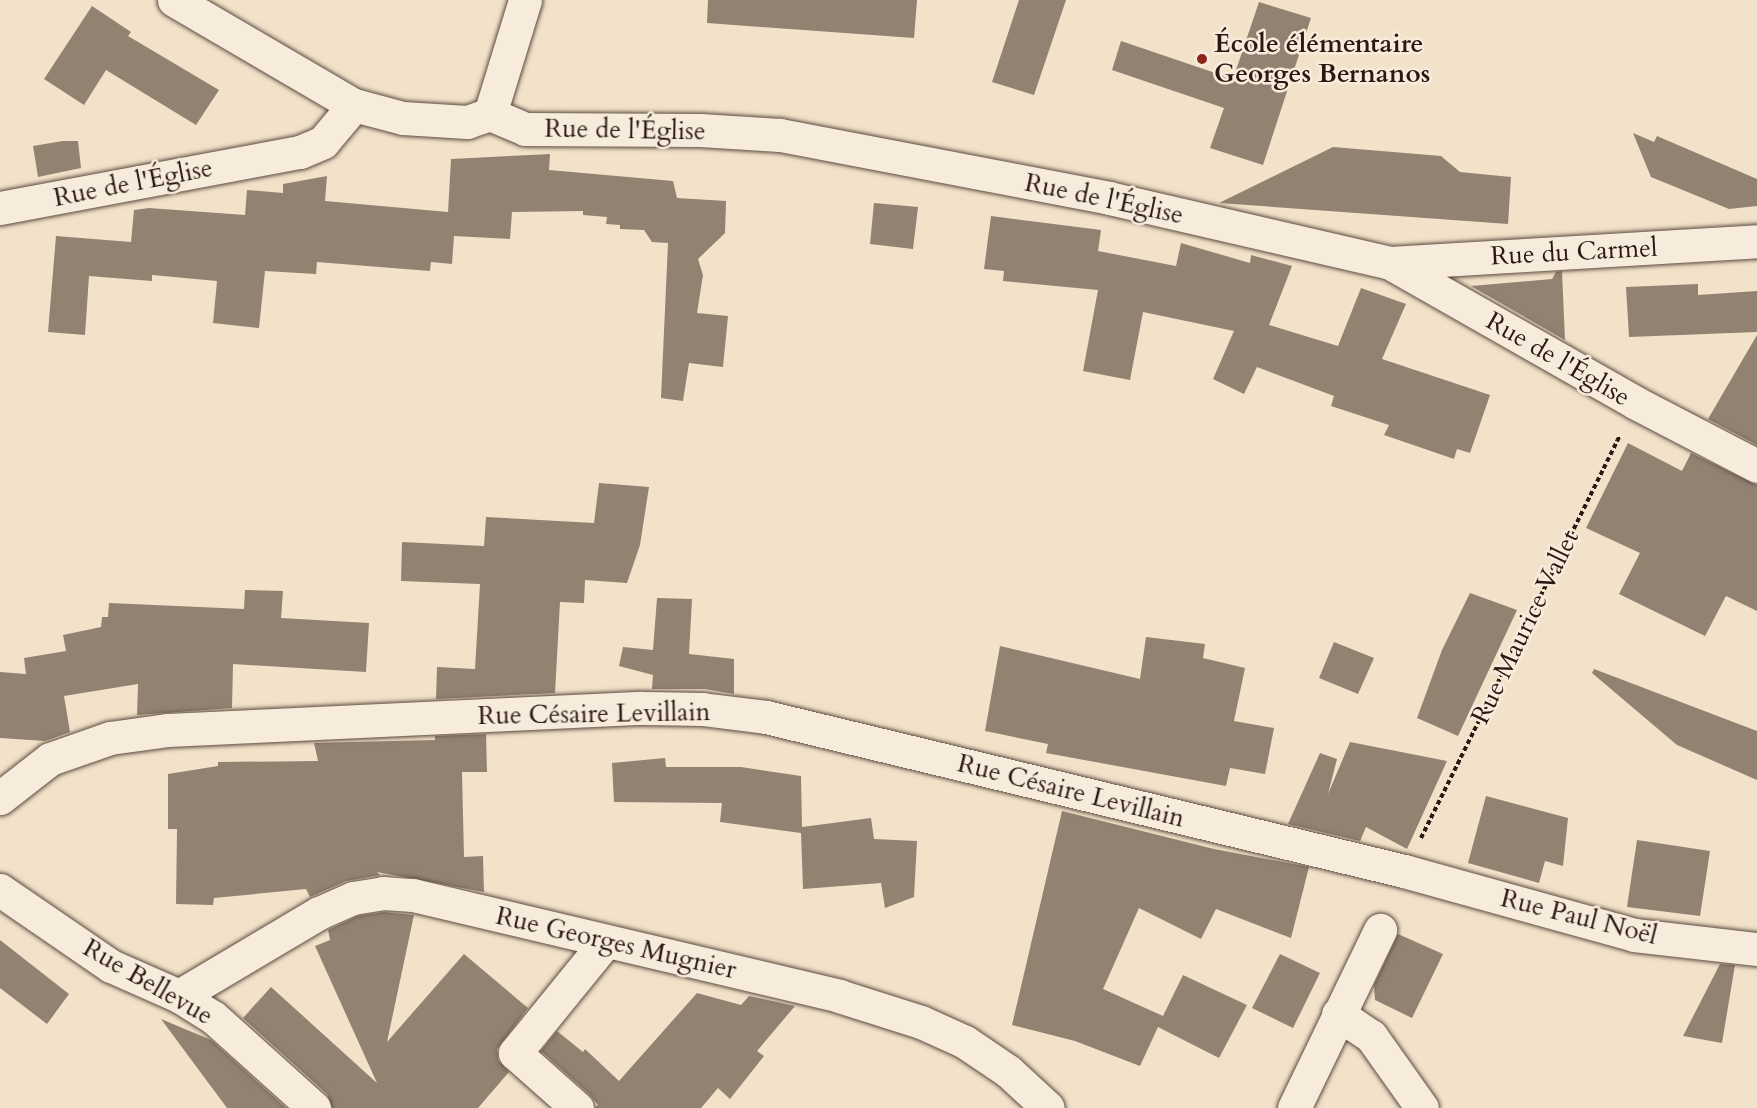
<!DOCTYPE html>
<html>
<head>
<meta charset="utf-8">
<style>
	body { margin:0 }
	#map { position:relative; width:1757px; height:1108px; overflow:hidden; background:#f2e2c9; font-family:Cardo,serif }
	div>[style] { position:absolute }
	.building>* { inset:0; background:#928272 }
	.path>* { height:4px; margin-top:-2px; transform-origin:0; background:repeating-linear-gradient(90deg,#2a1913 0 4.5px,transparent 0 7.5px) }
	.roads { filter:drop-shadow(0 0 2px #5c4b40) drop-shadow(0 0 2px #5c4b40) }
	.minor>* { height:33px; margin:-16.5px; padding:0 16.5px; transform-origin:16.5px; border-radius:16.5px; background:#f7ecdc }
	.dots>* { width:16px; height:16px; translate:-50% -50%; box-sizing:border-box; border:3px solid #f7ecdc; border-radius:50% }
	span { translate:-50% -50%; white-space:nowrap; text-align:center; line-height:1.15; -webkit-text-stroke:5px #f7ecdc; paint-order:stroke }
	.poi-label { font-size:26px; color:#2a1913; font-weight:700 }
	.left { translate:0 -50%; text-align:left }
	.street-label { font-size:26px; color:#2a1913 }
</style>
</head>
<body>
<div id="map">
	<div class="building">
		<i style="clip-path:polygon(708px 0,917px 0,914px 38px,707px 23px)"></i>
		<i style="clip-path:polygon(1019px 0,1066px 0,1034px 95px,992px 82px)"></i>
		<i style="clip-path:polygon(1259px 2px,1311px 18px,1263px 165px,1210px 148px,1224px 108px,1112px 70px,1121px 41px,1233px 79px)"></i>
		<i style="clip-path:polygon(92px 6px,131px 32px,128px 36px,219px 90px,196px 125px,106px 70px,84px 105px,44px 79px)"></i>
		<i style="clip-path:polygon(1633px 133px,1654px 142px,1657px 136px,1757px 179px,1757px 206px,1729px 209px,1651px 177px)"></i>
		<i style="clip-path:polygon(63px 141px,78px 141px,81px 168px,38px 177px,33px 146px)"></i>
		<i style="clip-path:polygon(1333px 147px,1441px 156px,1460px 172px,1511px 177px,1508px 224px,1219px 203px)"></i>
		<i style="clip-path:polygon(550px 154px,549px 170px,673px 181px,677px 198px,726px 201px,725px 233px,698px 259px,703px 275px,697px 313px,728px 316px,723px 367px,689px 363px,683px 401px,661px 398px,668px 243px,652px 242px,644px 230px,620px 229px,620px 225px,606px 224px,607px 217px,583px 215px,583px 211px,512px 212px,510px 239px,454px 236px,452px 264px,431px 262px,430px 271px,317px 262px,316px 274px,265px 271px,259px 328px,213px 323px,217px 281px,152px 275px,152px 281px,89px 276px,85px 335px,48px 332px,56px 236px,131px 242px,134px 210px,149px 208px,245px 215px,247px 190px,283px 193px,283px 184px,327px 176px,325px 201px,448px 212px,451px 159px)"></i>
		<i style="clip-path:polygon(874px 203px,918px 207px,913px 249px,870px 244px)"></i>
		<i style="clip-path:polygon(991px 216px,1101px 230px,1098px 251px,1176px 266px,1181px 243px,1250px 263px,1251px 255px,1292px 266px,1269px 325px,1338px 346px,1361px 288px,1406px 304px,1382px 359px,1490px 395px,1470px 453px,1457px 449px,1454px 459px,1384px 435px,1389px 425px,1331px 406px,1334px 396px,1257px 367px,1244px 394px,1213px 379px,1234px 331px,1143px 312px,1130px 380px,1083px 371px,1098px 290px,1003px 281px,1004px 271px,984px 269px)"></i>
		<i style="clip-path:polygon(1562px 271px,1565px 340px,1471px 286px,1552px 279px,1556px 272px)"></i>
		<i style="clip-path:polygon(1698px 284px,1698px 295px,1757px 291px,1757px 332px,1629px 337px,1626px 287px)"></i>
		<i style="clip-path:polygon(1757px 335px,1757px 445px,1708px 419px)"></i>
		<i style="clip-path:polygon(1628px 443px,1682px 471px,1691px 453px,1757px 485px,1757px 611px,1726px 596px,1705px 636px,1619px 594px,1640px 553px,1586px 528px)"></i>
		<i style="clip-path:polygon(599px 483px,649px 487px,640px 545px,627px 583px,585px 580px,584px 603px,560px 602px,555px 693px,436px 699px,437px 667px,475px 669px,480px 584px,401px 581px,402px 542px,484px 546px,486px 517px,594px 523px)"></i>
		<i style="clip-path:polygon(245px 590px,283px 591px,281px 618px,369px 623px,366px 672px,233px 664px,232px 708px,137px 715px,138px 684px,64px 696px,70px 732px,45px 741px,0 738px,0 672px,26px 674px,24px 658px,66px 651px,63px 635px,101px 627px,102px 617px,108px 617px,109px 603px,244px 609px)"></i>
		<i style="clip-path:polygon(1470px 593px,1517px 610px,1458px 736px,1417px 718px,1442px 650px)"></i>
		<i style="clip-path:polygon(657px 598px,692px 599px,689px 654px,734px 659px,734px 694px,705px 689px,652px 689px,653px 675px,619px 666px,623px 647px,653px 650px)"></i>
		<i style="clip-path:polygon(1146px 637px,1205px 644px,1203px 658px,1245px 668px,1234px 721px,1274px 728px,1265px 774px,1230px 768px,1226px 786px,1046px 753px,1048px 744px,985px 731px,1000px 646px,1140px 679px)"></i>
		<i style="clip-path:polygon(1334px 642px,1374px 658px,1358px 694px,1319px 678px)"></i>
		<i style="clip-path:polygon(1594px 669px,1757px 731px,1757px 780px,1677px 745px,1592px 673px)"></i>
		<i style="clip-path:polygon(486px 734px,487px 772px,462px 772px,464px 857px,483px 856px,484px 892px,377px 872px,380px 875px,346px 881px,310px 897px,306px 889px,214px 898px,213px 905px,176px 904px,177px 829px,168px 829px,168px 774px,218px 766px,218px 762px,318px 761px,314px 743px,435px 740px,435px 736px)"></i>
		<i style="clip-path:polygon(1350px 742px,1447px 761px,1407px 849px,1366px 827px,1360px 841px,1288px 824px,1320px 753px,1337px 759px,1328px 794px)"></i>
		<i style="clip-path:polygon(665px 758px,666px 767px,741px 767px,801px 776px,802px 827px,871px 818px,874px 839px,917px 841px,914px 897px,885px 908px,881px 883px,803px 889px,801px 833px,720px 822px,722px 803px,614px 802px,612px 763px)"></i>
		<i style="clip-path:polygon(1486px 796px,1568px 818px,1563px 866px,1545px 861px,1539px 883px,1468px 863px)"></i>
		<i style="clip-path:polygon(1062px 811px,1214px 849px,1309px 867px,1291px 938px,1216px 909px,1201px 939px,1139px 908px,1103px 989px,1163px 1016px,1183px 975px,1247px 1005px,1219px 1058px,1158px 1027px,1140px 1066px,1075px 1041px,1012px 1025px)"></i>
		<i style="clip-path:polygon(1637px 840px,1710px 851px,1700px 916px,1627px 907px)"></i>
		<i style="clip-path:polygon(384px 912px,414px 915px,387px 1042px,464px 954px,528px 1008px,497px 1049px,498px 1060px,509px 1072px,478px 1108px,332px 1108px,327px 1094px,243px 1018px,271px 987px,377px 1083px,315px 946px,330px 940px,328px 930px,358px 916px)"></i>
		<i style="clip-path:polygon(1398px 934px,1443px 954px,1412px 1018px,1375px 1000px,1374px 985px)"></i>
		<i style="clip-path:polygon(0 940px,69px 994px,47px 1024px,0 988px)"></i>
		<i style="clip-path:polygon(1280px 954px,1320px 973px,1293px 1028px,1252px 1008px)"></i>
		<i style="clip-path:polygon(1720px 964px,1735px 965px,1722px 1043px,1683px 1036px)"></i>
		<i style="clip-path:polygon(697px 993px,741px 1005px,749px 996px,795px 1006px,757px 1051px,764px 1056px,730px 1099px,718px 1088px,701px 1108px,595px 1108px,598px 1105px,589px 1094px,541px 1051px,557px 1031px,583px 1052px,585px 1049px,619px 1081px)"></i>
		<i style="clip-path:polygon(161px 1019px,211px 1040px,286px 1108px,227px 1108px)"></i>
	</div>
	<div class="path">
		<i style="left:1421px;top:838px;width:449px;rotate:-63.7deg"></i>
	</div>
	<div class="roads">
		<div class="minor">
			<i style="left:174px;top:0;width:208px;rotate:30.3deg"></i>
			<i style="left:354px;top:105px;width:51px;rotate:14.9deg"></i>
			<i style="left:403px;top:118px;width:64px;rotate:3.6deg"></i>
			<i style="left:467px;top:122px;width:24px;rotate:-19deg"></i>
			<i style="left:490px;top:114px;width:38px;rotate:23deg"></i>
			<i style="left:525px;top:129px;width:175px;rotate:0.3deg"></i>
			<i style="left:700px;top:130px;width:80px;rotate:3.6deg"></i>
			<i style="left:780px;top:135px;width:335px;rotate:10.8deg"></i>
			<i style="left:1109px;top:198px;width:288px;rotate:13deg"></i>
			<i style="left:1390px;top:263px;width:283px;rotate:29.6deg"></i>
			<i style="left:1636px;top:403px;width:136px;rotate:27.5deg"></i>
			<i style="left:490px;top:114px;width:119px;rotate:-72.9deg"></i>
			<i style="left:0;top:208px;width:305px;rotate:-10.6deg"></i>
			<i style="left:300px;top:152px;width:25px;rotate:-23deg"></i>
			<i style="left:323px;top:142px;width:48px;rotate:-50deg"></i>
			<i style="left:1390px;top:263px;width:368px;rotate:-3.4deg"></i>
			<i style="left:0;top:798px;width:63px;rotate:-38deg"></i>
			<i style="left:50px;top:759px;width:64px;rotate:-19.3deg"></i>
			<i style="left:110px;top:738px;width:59px;rotate:-7.9deg"></i>
			<i style="left:168px;top:730px;width:474px;rotate:-2.7deg"></i>
			<i style="left:641px;top:708px;width:61px;rotate:0.9deg"></i>
			<i style="left:702px;top:709px;width:64px;rotate:7.1deg"></i>
			<i style="left:766px;top:717px;width:656px;rotate:13.57deg"></i>
			<i style="left:1404px;top:871px;width:239px;rotate:15.5deg"></i>
			<i style="left:1634px;top:935px;width:124px;rotate:6.5deg"></i>
			<i style="left:0;top:890px;width:135px;rotate:34.4deg"></i>
			<i style="left:111px;top:966px;width:74px;rotate:23.8deg"></i>
			<i style="left:179px;top:996px;width:40px;rotate:32deg"></i>
			<i style="left:213px;top:1017px;width:136px;rotate:42deg"></i>
			<i style="left:179px;top:996px;width:163px;rotate:-30.7deg"></i>
			<i style="left:319px;top:913px;width:37px;rotate:-24deg"></i>
			<i style="left:353px;top:898px;width:30px;rotate:-9deg"></i>
			<i style="left:383px;top:893px;width:30px;rotate:4deg"></i>
			<i style="left:413px;top:895px;width:438px;rotate:13.3deg"></i>
			<i style="left:839px;top:996px;width:86px;rotate:17.6deg"></i>
			<i style="left:921px;top:1022px;width:48px;rotate:24.4deg"></i>
			<i style="left:965px;top:1042px;width:52px;rotate:34deg"></i>
			<i style="left:1008px;top:1071px;width:54px;rotate:42.8deg"></i>
			<i style="left:1338px;top:1014px;width:40px;rotate:34deg"></i>
			<i style="left:1371px;top:1036px;width:88px;rotate:54.7deg"></i>
			<i style="left:577px;top:1108px;width:83px;rotate:-138.4deg"></i>
			<i style="left:515px;top:1053px;width:144px;rotate:-50.9deg"></i>
			<i style="left:1294px;top:1108px;width:198px;rotate:-64.2deg"></i>
		</div>
	</div>
	<div class="dots">
		<i style="left:1202px;top:59px;background:#8f2418"></i>
	</div>
	<div class="poi-label">
		<span class="left" style="left:1214px;top:59px">École élémentaire<br>Georges Bernanos</span>
	</div>
	<div class="street-label">
		<span style="left:625px;top:130px;rotate:1deg">Rue de l'Église</span>
		<span style="left:133px;top:183px;rotate:-11deg">Rue de l'Église</span>
		<span style="left:1104px;top:199px;rotate:12deg">Rue de l'Église</span>
		<span style="left:1574px;top:252px;rotate:-3deg">Rue du Carmel</span>
		<span style="left:1558px;top:359px;rotate:30deg">Rue de l'Église</span>
		<span style="left:1525px;top:627px;rotate:-64deg">Rue Maurice Vallet</span>
		<span style="left:594px;top:714px;rotate:-1deg">Rue Césaire Levillain</span>
		<span style="left:1071px;top:791px;rotate:14deg">Rue Césaire Levillain</span>
		<span style="left:1579px;top:917px;rotate:14deg">Rue Paul Noël</span>
		<span style="left:616px;top:943px;rotate:13deg">Rue Georges Mugnier</span>
		<span style="left:148px;top:982px;rotate:30deg">Rue Bellevue</span>
	</div>
</div>
</body>
</html>
